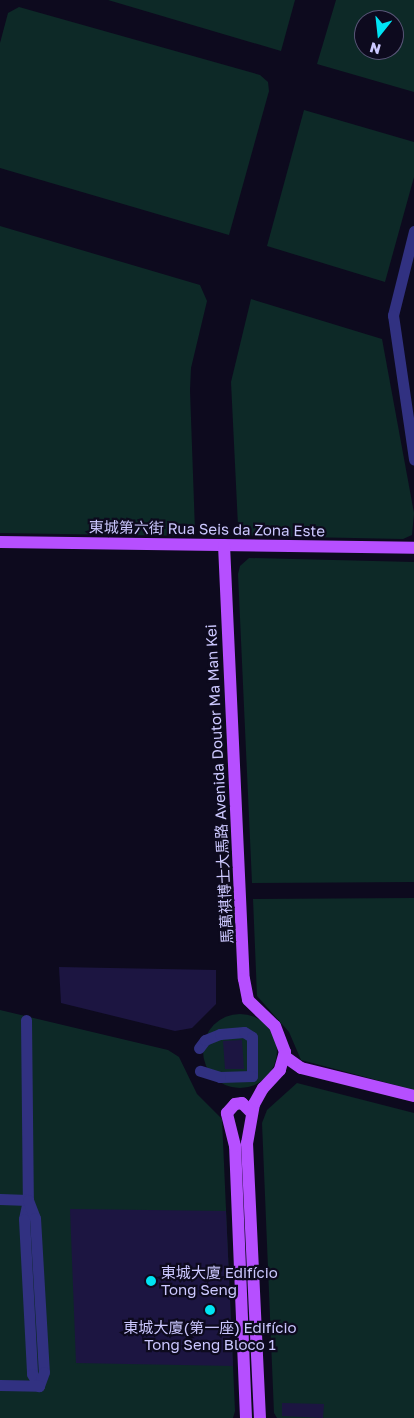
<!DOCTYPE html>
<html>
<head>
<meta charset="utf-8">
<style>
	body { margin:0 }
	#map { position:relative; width:414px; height:1418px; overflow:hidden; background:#0d0a1e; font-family:"Golos Text","Noto Sans SC",sans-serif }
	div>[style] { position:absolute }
	.green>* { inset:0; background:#0d2927 }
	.round { border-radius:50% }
	.building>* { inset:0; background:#1c1541 }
	.minor>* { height:11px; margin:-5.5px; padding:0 5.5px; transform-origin:5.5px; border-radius:5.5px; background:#313181 }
	.major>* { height:12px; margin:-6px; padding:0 6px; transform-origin:6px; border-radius:6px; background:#b64fff }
	.dots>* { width:14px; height:14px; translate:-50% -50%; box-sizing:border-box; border:2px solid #0d0a1e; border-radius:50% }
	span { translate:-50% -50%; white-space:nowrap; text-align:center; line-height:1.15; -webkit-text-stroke:4.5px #0d0a1e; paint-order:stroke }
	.street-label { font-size:15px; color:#ccc8ff }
	.poi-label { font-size:15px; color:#ccc8ff }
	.left { translate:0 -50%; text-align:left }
	.north { position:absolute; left:354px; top:10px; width:50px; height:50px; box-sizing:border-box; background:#0d0a1e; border:1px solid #595678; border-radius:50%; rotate:196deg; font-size:14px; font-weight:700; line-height:20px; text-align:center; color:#ccc8ff }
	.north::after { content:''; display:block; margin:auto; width:18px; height:22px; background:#00e4f3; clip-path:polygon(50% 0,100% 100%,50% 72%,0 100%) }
</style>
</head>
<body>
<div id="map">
	<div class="green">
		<i style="clip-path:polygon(108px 0,295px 0,281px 51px)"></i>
		<i style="clip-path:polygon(evenodd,336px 0,414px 0,414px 92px,317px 64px,336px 0,364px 20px,394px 20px,394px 50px,364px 50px,364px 20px)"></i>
		<i style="clip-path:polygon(19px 7px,260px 75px,268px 82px,269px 91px,229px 235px,0 168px,0 43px,8px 13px)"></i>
		<i style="clip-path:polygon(304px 110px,414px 142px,414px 177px,385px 282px,267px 246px)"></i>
		<i style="clip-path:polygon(0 226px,200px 285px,207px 301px,191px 368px,190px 390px,195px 531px,187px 536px,0 533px)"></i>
		<i style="clip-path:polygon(251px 299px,382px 339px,414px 513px,412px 535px,403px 539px,253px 536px,244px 533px,238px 526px,231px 382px)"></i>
		<i style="clip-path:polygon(249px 558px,414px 562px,414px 882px,252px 883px,238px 574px,240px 566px)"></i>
		<i style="clip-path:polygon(414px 898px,414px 1090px,301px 1060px,289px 1032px,257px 996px,253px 899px)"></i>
		<i style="clip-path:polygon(0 1010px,168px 1050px,179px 1057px,197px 1094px,222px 1119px,235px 1411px,233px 1418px,0 1418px)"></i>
		<i class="round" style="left:203px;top:1014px;width:74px;height:74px"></i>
		<i style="clip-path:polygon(297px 1083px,414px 1113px,414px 1418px,277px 1418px,274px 1413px,262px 1123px,267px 1110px)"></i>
	</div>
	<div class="building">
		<i style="clip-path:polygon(59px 967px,216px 970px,216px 1004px,192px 1028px,175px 1031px,61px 1003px)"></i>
		<i style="clip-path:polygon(242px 1040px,244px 1069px,225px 1069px,223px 1041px)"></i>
		<i style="clip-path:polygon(70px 1209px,226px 1211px,233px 1366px,76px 1363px)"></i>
		<i style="clip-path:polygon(282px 1403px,324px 1404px,323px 1418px,282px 1416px)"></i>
	</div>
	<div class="minor">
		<i style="left:414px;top:231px;width:87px;rotate:104deg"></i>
		<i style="left:393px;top:315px;width:146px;rotate:81.7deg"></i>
		<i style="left:26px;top:1020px;width:180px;rotate:89.4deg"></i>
		<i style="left:28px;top:1200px;width:19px;rotate:102deg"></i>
		<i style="left:24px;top:1219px;width:155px;rotate:87deg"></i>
		<i style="left:32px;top:1374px;width:14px;rotate:60deg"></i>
		<i style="left:199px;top:1048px;width:10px;rotate:-53deg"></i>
		<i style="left:205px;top:1040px;width:16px;rotate:-22deg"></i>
		<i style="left:220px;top:1034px;width:24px;rotate:-5deg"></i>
		<i style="left:244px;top:1032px;width:9px;rotate:32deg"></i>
		<i style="left:252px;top:1037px;width:39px;rotate:90deg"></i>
		<i style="left:252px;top:1076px;width:32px;rotate:178deg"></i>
		<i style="left:220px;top:1077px;width:21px;rotate:-163deg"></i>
		<i style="left:0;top:1199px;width:28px;rotate:2deg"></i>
		<i style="left:28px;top:1200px;width:19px;rotate:69deg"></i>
		<i style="left:35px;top:1218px;width:154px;rotate:86.7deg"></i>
		<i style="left:44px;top:1372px;width:15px;rotate:110deg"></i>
		<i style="left:0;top:1385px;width:39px;rotate:1deg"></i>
	</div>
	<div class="major">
		<i style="left:0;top:542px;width:414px;rotate:0.8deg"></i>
		<i style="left:224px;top:545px;width:434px;rotate:87.4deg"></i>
		<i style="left:244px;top:979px;width:21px;rotate:79deg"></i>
		<i style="left:248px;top:1000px;width:37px;rotate:44deg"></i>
		<i style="left:275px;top:1026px;width:28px;rotate:69deg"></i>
		<i style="left:285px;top:1052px;width:19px;rotate:106deg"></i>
		<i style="left:280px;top:1070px;width:25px;rotate:133deg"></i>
		<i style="left:263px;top:1088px;width:18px;rotate:119deg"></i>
		<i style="left:254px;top:1104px;width:40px;rotate:100deg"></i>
		<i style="left:247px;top:1143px;width:275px;rotate:87.3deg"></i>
		<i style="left:284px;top:1056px;width:21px;rotate:35deg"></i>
		<i style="left:301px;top:1068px;width:116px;rotate:13.9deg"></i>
		<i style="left:246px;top:1418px;width:272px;rotate:-92.3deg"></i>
		<i style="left:235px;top:1146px;width:34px;rotate:-104deg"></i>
		<i style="left:227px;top:1113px;width:12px;rotate:-48deg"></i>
		<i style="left:235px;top:1104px;width:7px;rotate:-8deg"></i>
		<i style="left:242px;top:1103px;width:14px;rotate:45deg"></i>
	</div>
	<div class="dots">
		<i style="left:151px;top:1281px;background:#00e4f3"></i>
		<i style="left:210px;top:1310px;background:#00e4f3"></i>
	</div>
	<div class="street-label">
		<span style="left:207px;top:529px;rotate:1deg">東城第六街 Rua Seis da Zona Este</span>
		<span style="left:219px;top:784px;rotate:-93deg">馬萬祺博士大馬路 Avenida Doutor Ma Man Kei</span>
	</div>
	<div class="poi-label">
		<span class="left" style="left:161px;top:1281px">東城大廈 Edifício<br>Tong Seng</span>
		<span style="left:210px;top:1336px">東城大廈(第一座) Edifício<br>Tong Seng Bloco 1</span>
	</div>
	<div class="north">N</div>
</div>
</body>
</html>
